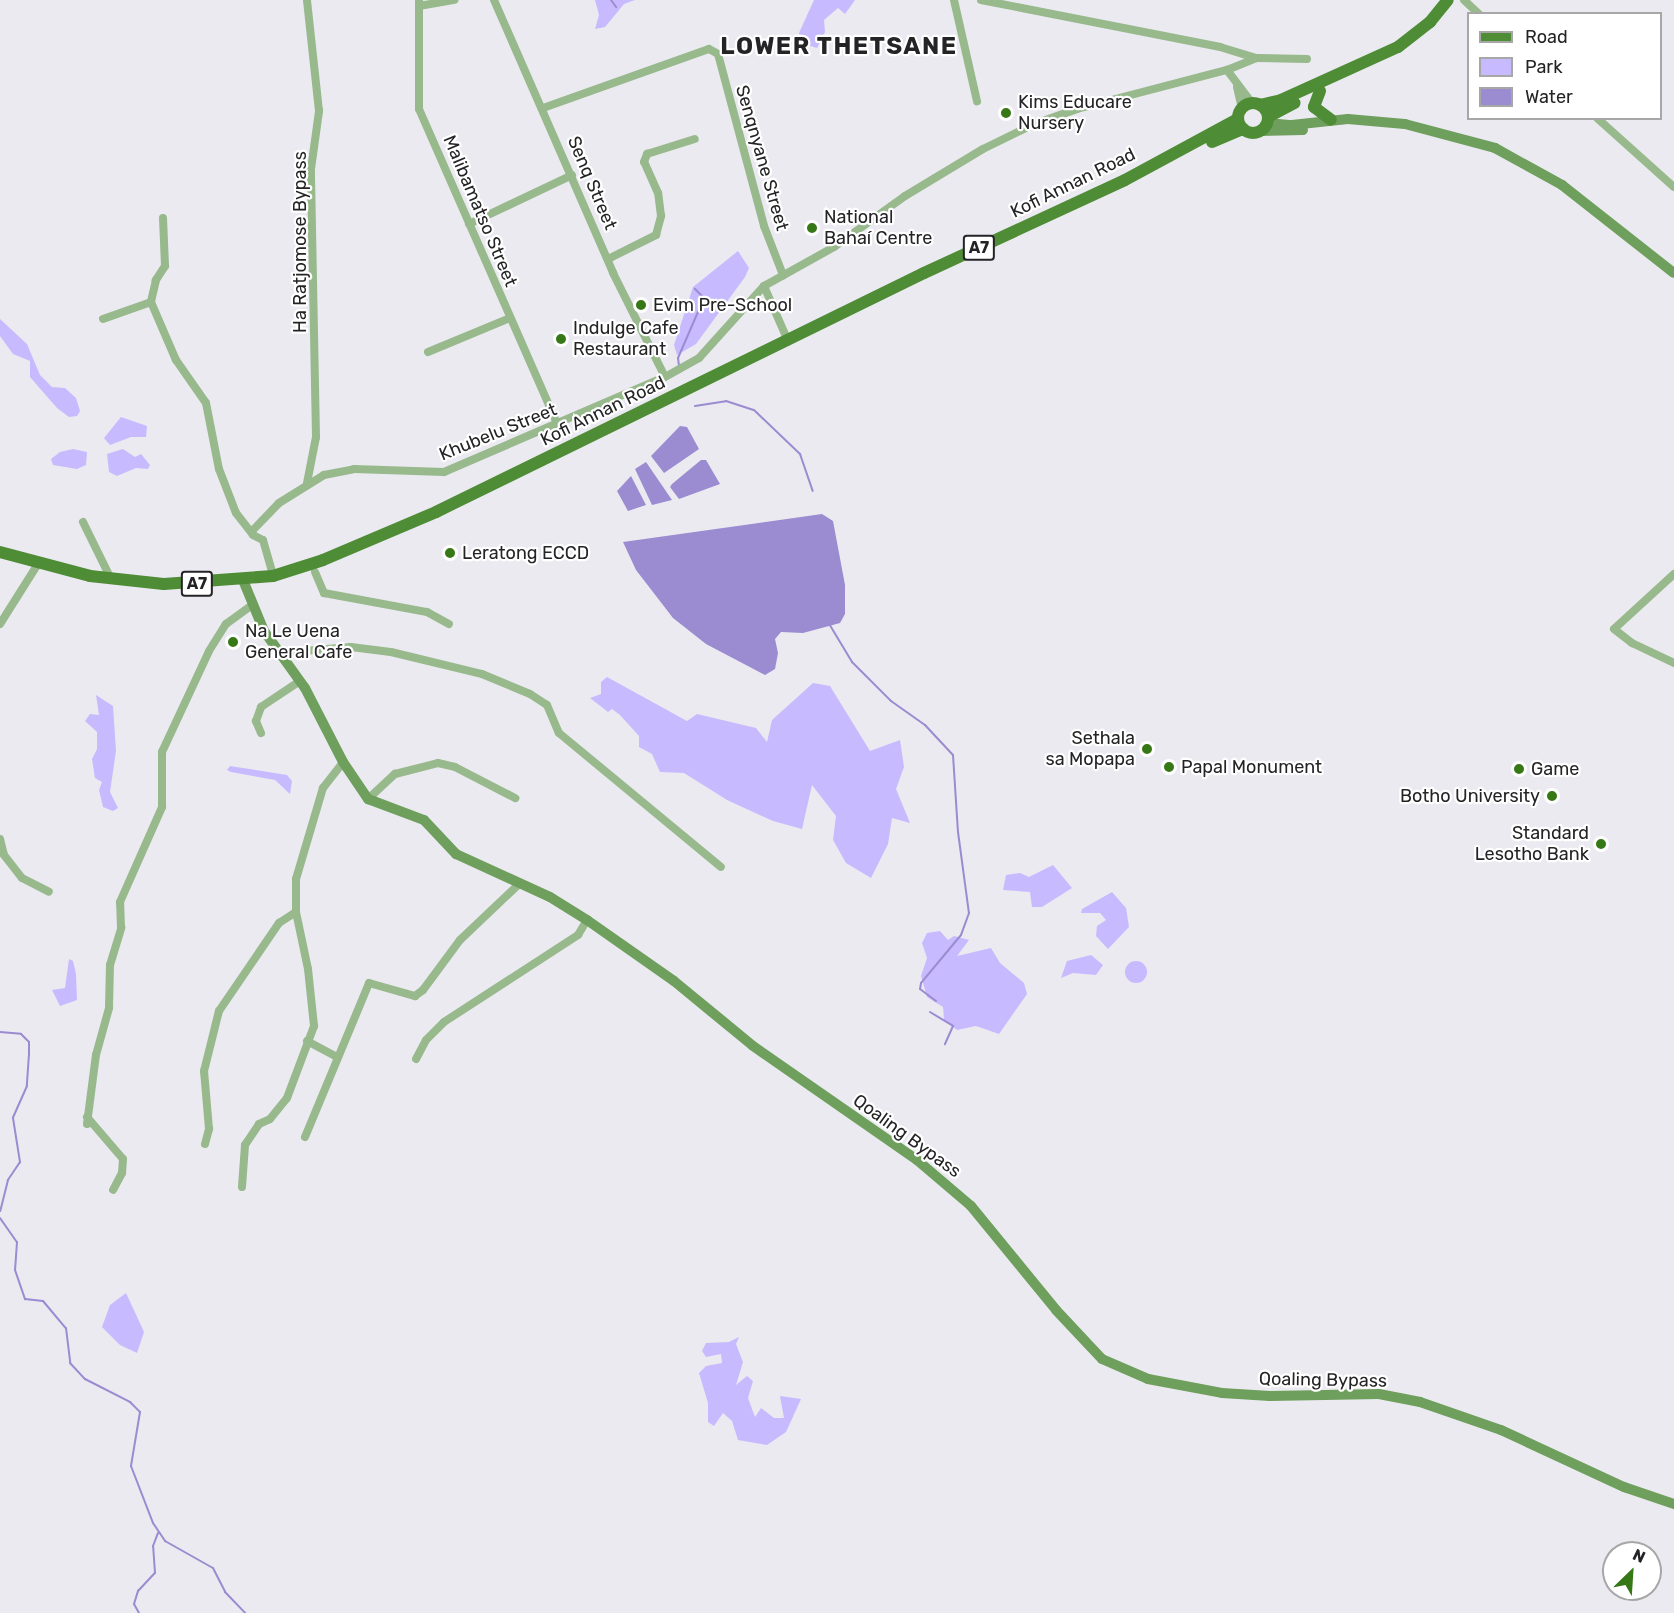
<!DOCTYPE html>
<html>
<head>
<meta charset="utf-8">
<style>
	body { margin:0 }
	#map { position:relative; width:1674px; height:1613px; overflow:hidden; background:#ebeaf1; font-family:Rubik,sans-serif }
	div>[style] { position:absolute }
	.green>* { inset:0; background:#c8baff }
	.round { border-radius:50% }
	.water>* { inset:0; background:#9b8bd0 }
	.stream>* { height:2px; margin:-1px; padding:0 1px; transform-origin:1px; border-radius:1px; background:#9b8bd0 }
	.street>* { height:8px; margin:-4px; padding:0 4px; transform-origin:4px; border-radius:4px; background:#97b98c }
	.secondary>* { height:10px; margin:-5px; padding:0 5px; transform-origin:5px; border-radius:5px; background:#6e9f5c }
	.primary>* { height:12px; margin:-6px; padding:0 6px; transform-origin:6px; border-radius:6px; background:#4e8c35 }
	.primary>.ring { margin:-6px; padding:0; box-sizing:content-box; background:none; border:12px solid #4e8c35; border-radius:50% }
	.dots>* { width:16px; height:16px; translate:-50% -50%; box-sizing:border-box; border:3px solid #fff; border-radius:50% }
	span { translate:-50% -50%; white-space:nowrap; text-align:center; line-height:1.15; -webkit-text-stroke:4.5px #fff; paint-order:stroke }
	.shield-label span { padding:2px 4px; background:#fff; border:2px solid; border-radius:4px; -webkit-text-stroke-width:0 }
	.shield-label { font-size:16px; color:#242426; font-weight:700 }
	.poi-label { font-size:18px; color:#242426 }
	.left { translate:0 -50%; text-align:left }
	.right { translate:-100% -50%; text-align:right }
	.street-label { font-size:18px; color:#242426 }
	.district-label { font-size:24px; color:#242426; font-weight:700; letter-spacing:1.5px }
	.legend { position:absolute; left:1467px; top:12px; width:195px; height:108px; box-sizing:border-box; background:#fff; border:2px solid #a7a7a8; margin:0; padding:8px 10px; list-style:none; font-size:18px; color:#242426 }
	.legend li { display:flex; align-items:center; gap:12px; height:30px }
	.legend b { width:30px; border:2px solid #a7a7a8 }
	.north { position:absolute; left:1602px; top:1541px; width:60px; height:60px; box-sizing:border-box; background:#fff; border:2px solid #a7a7a8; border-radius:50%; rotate:25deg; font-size:16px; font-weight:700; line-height:24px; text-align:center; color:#242426 }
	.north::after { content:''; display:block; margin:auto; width:21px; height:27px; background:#367716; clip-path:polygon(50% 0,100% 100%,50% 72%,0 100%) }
</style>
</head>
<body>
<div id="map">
	<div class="green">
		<i style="clip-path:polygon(595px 0,635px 0,624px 4px,605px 27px,595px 29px,599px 15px)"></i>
		<i style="clip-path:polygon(814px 0,855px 0,845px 14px,838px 8px,824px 20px,825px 32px,817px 48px,801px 43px,799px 33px)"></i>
		<i style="clip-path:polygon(738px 251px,749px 268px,745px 277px,696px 344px,677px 355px,674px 345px,693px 287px)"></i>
		<i style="clip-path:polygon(0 319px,27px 344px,40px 375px,52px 387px,65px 388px,76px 398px,80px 411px,77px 416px,69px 417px,57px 408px,30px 377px,30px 361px,13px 354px,0 336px)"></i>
		<i style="clip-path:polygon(121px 417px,147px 426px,146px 437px,131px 437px,110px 445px,104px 438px)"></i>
		<i style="clip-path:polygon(73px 449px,87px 452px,86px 465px,77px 469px,53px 465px,51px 459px,60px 452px)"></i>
		<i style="clip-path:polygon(123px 449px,135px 457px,141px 454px,150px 465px,148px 469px,136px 468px,117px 476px,109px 472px,107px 454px)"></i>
		<i style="clip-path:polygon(607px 677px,687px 721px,697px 714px,756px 728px,767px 742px,772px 720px,813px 683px,830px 686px,870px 751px,900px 740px,904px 767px,896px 789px,910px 823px,892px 818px,888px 844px,871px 878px,846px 863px,833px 840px,836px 816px,812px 785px,802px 829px,773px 821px,727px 800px,684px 773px,660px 772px,652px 754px,639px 747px,639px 736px,620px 715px,612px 709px,608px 712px,590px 698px,601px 694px,601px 682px)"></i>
		<i style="clip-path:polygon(96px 695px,113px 706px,116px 751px,110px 792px,118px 808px,113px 811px,103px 807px,99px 790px,102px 782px,95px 778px,92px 759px,97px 749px,97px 732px,85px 721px,90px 714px,99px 715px)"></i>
		<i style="clip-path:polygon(230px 766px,287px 775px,292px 781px,290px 794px,275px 780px,231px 772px,227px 770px)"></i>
		<i style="clip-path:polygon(1053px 865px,1072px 888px,1042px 907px,1032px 907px,1030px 892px,1003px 890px,1006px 875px,1020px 873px,1029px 877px)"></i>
		<i style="clip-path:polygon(1112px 892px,1126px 908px,1129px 927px,1108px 949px,1096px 936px,1097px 926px,1106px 920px,1100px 913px,1081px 913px,1082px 909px)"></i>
		<i style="clip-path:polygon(940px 931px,948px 940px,954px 936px,969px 940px,957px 956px,991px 948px,1000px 963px,1024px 983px,1027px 994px,999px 1034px,976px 1026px,957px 1030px,944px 1020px,943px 1007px,927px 997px,921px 976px,927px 958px,922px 943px,927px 933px)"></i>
		<i style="clip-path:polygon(1091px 955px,1103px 965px,1096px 975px,1073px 973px,1061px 978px,1067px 961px)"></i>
		<i style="clip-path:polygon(69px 959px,73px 961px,76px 974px,77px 1000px,60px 1006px,52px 990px,65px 988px)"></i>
		<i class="round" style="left:1125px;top:961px;width:22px;height:22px"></i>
		<i style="clip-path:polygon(126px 1293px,144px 1332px,137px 1353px,120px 1345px,102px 1327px,110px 1305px)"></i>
		<i style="clip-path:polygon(739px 1337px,736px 1344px,743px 1362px,736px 1385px,747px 1376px,753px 1381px,748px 1398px,755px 1417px,761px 1408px,774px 1418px,784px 1418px,780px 1396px,801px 1399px,786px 1432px,767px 1445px,738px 1440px,732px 1421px,723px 1413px,714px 1426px,708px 1422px,708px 1403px,699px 1373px,706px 1366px,722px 1363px,721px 1354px,706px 1357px,702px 1351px,706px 1343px,729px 1342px)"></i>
	</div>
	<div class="water">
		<i style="clip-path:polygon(680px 426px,687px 427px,699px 449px,664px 473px,651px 456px)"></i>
		<i style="clip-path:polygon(701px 460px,706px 460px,720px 484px,679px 499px,670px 487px,672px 484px)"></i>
		<i style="clip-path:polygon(646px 462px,672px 500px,652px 505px,635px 469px)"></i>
		<i style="clip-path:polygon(631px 476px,646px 505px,628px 511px,617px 491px)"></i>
		<i style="clip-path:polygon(822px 514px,833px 521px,845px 585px,845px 614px,840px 623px,803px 633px,781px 632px,775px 639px,778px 653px,775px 669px,765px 675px,706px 644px,673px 618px,636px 570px,623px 542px)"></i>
	</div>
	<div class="stream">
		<i style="left:611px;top:0;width:9px;rotate:54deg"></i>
		<i style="left:679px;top:366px;width:8px;rotate:-97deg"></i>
		<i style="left:678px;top:358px;width:65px;rotate:-66.6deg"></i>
		<i style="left:704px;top:298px;width:13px;rotate:-135deg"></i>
		<i style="left:695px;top:406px;width:31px;rotate:-9deg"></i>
		<i style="left:726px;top:401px;width:29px;rotate:18deg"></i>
		<i style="left:754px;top:410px;width:64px;rotate:43.7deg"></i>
		<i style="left:800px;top:454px;width:39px;rotate:71deg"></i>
		<i style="left:828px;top:622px;width:47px;rotate:59deg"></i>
		<i style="left:852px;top:662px;width:55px;rotate:45deg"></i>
		<i style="left:891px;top:701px;width:42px;rotate:35.2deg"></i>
		<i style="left:925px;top:725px;width:41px;rotate:47deg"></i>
		<i style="left:953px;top:755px;width:77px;rotate:86.3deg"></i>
		<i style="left:958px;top:832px;width:82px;rotate:82.3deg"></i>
		<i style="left:969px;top:913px;width:23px;rotate:110deg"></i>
		<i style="left:961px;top:935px;width:62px;rotate:129.8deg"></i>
		<i style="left:921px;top:983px;width:6px;rotate:99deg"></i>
		<i style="left:920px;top:989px;width:20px;rotate:37deg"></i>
		<i style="left:930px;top:1012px;width:27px;rotate:31deg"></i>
		<i style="left:953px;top:1026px;width:20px;rotate:114deg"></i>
		<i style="left:0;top:1032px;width:21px;rotate:5deg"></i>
		<i style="left:21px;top:1034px;width:11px;rotate:45deg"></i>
		<i style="left:29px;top:1042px;width:12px;rotate:90deg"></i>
		<i style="left:29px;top:1054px;width:32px;rotate:94deg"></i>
		<i style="left:27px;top:1086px;width:35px;rotate:114deg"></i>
		<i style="left:13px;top:1118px;width:45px;rotate:81deg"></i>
		<i style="left:20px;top:1162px;width:22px;rotate:124deg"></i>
		<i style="left:8px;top:1180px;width:32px;rotate:104deg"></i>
		<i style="left:0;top:1218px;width:29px;rotate:55deg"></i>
		<i style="left:17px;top:1242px;width:28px;rotate:94deg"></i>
		<i style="left:15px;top:1270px;width:31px;rotate:71deg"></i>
		<i style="left:25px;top:1299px;width:18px;rotate:6deg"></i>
		<i style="left:43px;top:1301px;width:35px;rotate:50deg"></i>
		<i style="left:66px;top:1328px;width:35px;rotate:83deg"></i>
		<i style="left:70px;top:1363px;width:22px;rotate:47deg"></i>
		<i style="left:85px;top:1379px;width:51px;rotate:27.1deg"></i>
		<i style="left:130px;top:1402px;width:14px;rotate:45deg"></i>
		<i style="left:140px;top:1412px;width:55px;rotate:99.5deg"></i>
		<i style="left:131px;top:1466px;width:61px;rotate:68.9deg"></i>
		<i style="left:153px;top:1523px;width:22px;rotate:56deg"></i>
		<i style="left:165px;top:1541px;width:55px;rotate:29.4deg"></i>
		<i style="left:213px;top:1568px;width:27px;rotate:63deg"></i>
		<i style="left:225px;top:1592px;width:29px;rotate:46deg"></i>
		<i style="left:139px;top:1613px;width:10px;rotate:-119deg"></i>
		<i style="left:134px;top:1604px;width:14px;rotate:-73deg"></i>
		<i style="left:138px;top:1591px;width:25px;rotate:-47deg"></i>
		<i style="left:155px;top:1573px;width:27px;rotate:-94deg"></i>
		<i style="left:153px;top:1546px;width:14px;rotate:-69deg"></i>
	</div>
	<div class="street">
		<i style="left:419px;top:0;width:109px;rotate:90deg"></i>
		<i style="left:419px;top:109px;width:344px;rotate:66.3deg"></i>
		<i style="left:494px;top:0;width:298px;rotate:66.4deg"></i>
		<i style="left:613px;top:273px;width:116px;rotate:63.4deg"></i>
		<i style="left:954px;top:0;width:104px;rotate:77.2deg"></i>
		<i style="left:981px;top:0;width:244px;rotate:11.1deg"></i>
		<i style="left:1220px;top:47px;width:38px;rotate:17deg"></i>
		<i style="left:1256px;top:58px;width:51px;rotate:1.1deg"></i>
		<i style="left:1464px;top:0;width:21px;rotate:43deg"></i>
		<i style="left:419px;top:6px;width:36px;rotate:-10deg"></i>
		<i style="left:1227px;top:70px;width:41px;rotate:52.9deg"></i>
		<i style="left:1237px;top:87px;width:22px;rotate:77deg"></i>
		<i style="left:543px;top:108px;width:176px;rotate:-19.6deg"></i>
		<i style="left:709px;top:49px;width:10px;rotate:29deg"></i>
		<i style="left:718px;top:54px;width:178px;rotate:75deg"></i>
		<i style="left:764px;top:226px;width:53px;rotate:68.8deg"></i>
		<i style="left:1597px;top:118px;width:103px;rotate:41.9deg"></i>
		<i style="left:163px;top:218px;width:48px;rotate:87.6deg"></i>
		<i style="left:165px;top:266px;width:17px;rotate:123deg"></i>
		<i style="left:156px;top:280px;width:23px;rotate:103deg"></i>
		<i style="left:151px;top:302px;width:63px;rotate:66.7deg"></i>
		<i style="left:176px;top:360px;width:52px;rotate:55.1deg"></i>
		<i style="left:206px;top:403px;width:67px;rotate:78.9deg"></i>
		<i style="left:219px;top:469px;width:47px;rotate:68.9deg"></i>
		<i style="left:236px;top:513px;width:28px;rotate:52deg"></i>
		<i style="left:253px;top:535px;width:11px;rotate:27deg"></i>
		<i style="left:263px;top:540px;width:37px;rotate:74deg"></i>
		<i style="left:469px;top:224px;width:114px;rotate:-25.4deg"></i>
		<i style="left:608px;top:259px;width:54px;rotate:-26.6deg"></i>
		<i style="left:656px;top:235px;width:20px;rotate:-75deg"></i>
		<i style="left:661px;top:216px;width:23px;rotate:-97deg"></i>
		<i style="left:658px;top:193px;width:34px;rotate:-114deg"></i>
		<i style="left:644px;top:162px;width:9px;rotate:-69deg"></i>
		<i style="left:647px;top:154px;width:50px;rotate:-17.4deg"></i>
		<i style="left:764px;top:286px;width:60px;rotate:66.4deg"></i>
		<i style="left:103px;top:319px;width:51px;rotate:-19.5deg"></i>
		<i style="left:428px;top:352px;width:89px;rotate:-22.5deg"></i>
		<i style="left:307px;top:483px;width:47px;rotate:-78.9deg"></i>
		<i style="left:316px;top:437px;width:268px;rotate:-91.1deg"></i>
		<i style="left:311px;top:169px;width:59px;rotate:-82.1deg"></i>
		<i style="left:319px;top:111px;width:112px;rotate:-96.2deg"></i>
		<i style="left:83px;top:522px;width:64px;rotate:63.8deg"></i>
		<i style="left:253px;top:530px;width:37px;rotate:-46deg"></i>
		<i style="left:279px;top:503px;width:53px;rotate:-31.9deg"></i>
		<i style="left:324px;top:475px;width:31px;rotate:-11deg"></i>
		<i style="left:354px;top:469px;width:90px;rotate:1.9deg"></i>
		<i style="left:444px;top:472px;width:241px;rotate:-23.3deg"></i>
		<i style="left:665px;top:377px;width:39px;rotate:-29deg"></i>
		<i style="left:699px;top:358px;width:97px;rotate:-47.9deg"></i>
		<i style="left:764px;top:286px;width:80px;rotate:-29.1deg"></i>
		<i style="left:834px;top:247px;width:87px;rotate:-35.7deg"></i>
		<i style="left:905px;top:196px;width:91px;rotate:-31.1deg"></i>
		<i style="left:983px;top:149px;width:57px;rotate:-26.1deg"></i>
		<i style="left:1034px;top:124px;width:46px;rotate:-19.2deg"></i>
		<i style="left:1077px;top:109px;width:155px;rotate:-14.6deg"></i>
		<i style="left:1227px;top:70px;width:31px;rotate:-22deg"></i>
		<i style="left:315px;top:572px;width:23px;rotate:67deg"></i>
		<i style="left:324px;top:593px;width:105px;rotate:10.5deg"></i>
		<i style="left:427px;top:612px;width:25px;rotate:29deg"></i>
		<i style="left:1674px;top:574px;width:81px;rotate:137.5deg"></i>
		<i style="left:1614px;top:629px;width:23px;rotate:38deg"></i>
		<i style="left:1632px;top:643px;width:47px;rotate:25.5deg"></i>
		<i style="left:0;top:624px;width:71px;rotate:-57.7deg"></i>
		<i style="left:280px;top:653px;width:71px;rotate:-4.8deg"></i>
		<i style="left:351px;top:647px;width:40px;rotate:7.1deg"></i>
		<i style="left:391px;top:652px;width:94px;rotate:13.6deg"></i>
		<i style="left:482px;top:674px;width:52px;rotate:22.6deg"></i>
		<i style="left:530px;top:694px;width:20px;rotate:33deg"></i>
		<i style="left:547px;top:705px;width:30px;rotate:67deg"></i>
		<i style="left:559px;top:733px;width:210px;rotate:39.6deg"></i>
		<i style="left:261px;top:733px;width:13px;rotate:-113deg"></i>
		<i style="left:256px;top:721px;width:15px;rotate:-70deg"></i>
		<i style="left:261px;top:707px;width:47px;rotate:-33.7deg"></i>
		<i style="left:368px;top:799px;width:37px;rotate:-43deg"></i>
		<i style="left:395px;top:774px;width:44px;rotate:-14.3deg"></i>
		<i style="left:438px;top:763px;width:17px;rotate:13deg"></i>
		<i style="left:455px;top:767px;width:68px;rotate:27.3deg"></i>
		<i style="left:0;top:839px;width:16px;rotate:76deg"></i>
		<i style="left:4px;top:855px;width:29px;rotate:52deg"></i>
		<i style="left:22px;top:878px;width:30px;rotate:27deg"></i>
		<i style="left:307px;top:1041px;width:34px;rotate:28deg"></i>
		<i style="left:416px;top:1059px;width:21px;rotate:-62deg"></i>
		<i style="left:426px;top:1040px;width:25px;rotate:-45deg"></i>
		<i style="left:444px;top:1022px;width:160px;rotate:-33deg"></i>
		<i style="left:578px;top:935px;width:17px;rotate:-59deg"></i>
		<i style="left:87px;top:1117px;width:55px;rotate:49.4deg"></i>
		<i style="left:123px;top:1159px;width:14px;rotate:94deg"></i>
		<i style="left:122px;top:1173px;width:19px;rotate:118deg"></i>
		<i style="left:87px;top:1124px;width:70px;rotate:-82.6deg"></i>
		<i style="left:96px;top:1055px;width:49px;rotate:-74.5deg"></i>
		<i style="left:109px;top:1008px;width:43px;rotate:-88.7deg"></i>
		<i style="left:110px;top:965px;width:39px;rotate:-73deg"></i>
		<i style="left:121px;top:928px;width:26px;rotate:-92deg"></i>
		<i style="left:120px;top:902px;width:104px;rotate:-66.1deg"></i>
		<i style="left:162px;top:807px;width:55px;rotate:-90deg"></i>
		<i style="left:162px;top:752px;width:111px;rotate:-65deg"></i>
		<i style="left:209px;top:651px;width:32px;rotate:-58deg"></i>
		<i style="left:226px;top:624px;width:31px;rotate:-36deg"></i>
		<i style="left:305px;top:1137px;width:167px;rotate:-67.4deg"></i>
		<i style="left:369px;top:983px;width:48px;rotate:15.8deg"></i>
		<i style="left:415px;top:996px;width:10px;rotate:-37deg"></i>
		<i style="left:423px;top:990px;width:62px;rotate:-53.5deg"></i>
		<i style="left:460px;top:940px;width:81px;rotate:-43.5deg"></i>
		<i style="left:205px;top:1144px;width:16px;rotate:-75deg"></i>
		<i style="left:209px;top:1129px;width:58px;rotate:-94.9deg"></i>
		<i style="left:204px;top:1071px;width:62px;rotate:-76deg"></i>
		<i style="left:219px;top:1011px;width:107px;rotate:-55.7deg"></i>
		<i style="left:279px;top:923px;width:20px;rotate:-33deg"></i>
		<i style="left:242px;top:1187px;width:42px;rotate:-85.9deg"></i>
		<i style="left:245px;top:1145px;width:25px;rotate:-56deg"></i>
		<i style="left:259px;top:1124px;width:12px;rotate:-24deg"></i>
		<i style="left:270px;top:1119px;width:27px;rotate:-51deg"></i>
		<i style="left:287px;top:1098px;width:77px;rotate:-69.4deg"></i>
		<i style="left:314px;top:1026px;width:57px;rotate:-96deg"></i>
		<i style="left:308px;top:969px;width:58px;rotate:-101.9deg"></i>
		<i style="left:296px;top:912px;width:33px;rotate:-90deg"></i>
		<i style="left:296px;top:879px;width:95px;rotate:-73.5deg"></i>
		<i style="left:323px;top:788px;width:33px;rotate:-52deg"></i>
	</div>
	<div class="secondary">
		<i style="left:1267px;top:123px;width:25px;rotate:5deg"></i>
		<i style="left:1292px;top:125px;width:56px;rotate:-6.1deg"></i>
		<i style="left:1348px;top:119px;width:57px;rotate:5deg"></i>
		<i style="left:1405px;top:124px;width:93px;rotate:14.9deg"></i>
		<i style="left:1495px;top:148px;width:77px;rotate:28.9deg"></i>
		<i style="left:1562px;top:185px;width:142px;rotate:38.2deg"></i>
		<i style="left:1259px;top:131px;width:44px;rotate:-1.3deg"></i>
		<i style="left:243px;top:580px;width:55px;rotate:67.6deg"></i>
		<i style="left:264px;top:631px;width:70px;rotate:54.3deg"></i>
		<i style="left:305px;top:688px;width:83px;rotate:62.8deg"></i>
		<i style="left:343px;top:762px;width:45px;rotate:56deg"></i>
		<i style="left:368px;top:799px;width:60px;rotate:20.6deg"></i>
		<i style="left:424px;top:820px;width:47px;rotate:46.7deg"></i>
		<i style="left:456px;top:854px;width:103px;rotate:24.6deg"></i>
		<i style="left:550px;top:897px;width:44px;rotate:31.9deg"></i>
		<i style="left:587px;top:920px;width:106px;rotate:35deg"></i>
		<i style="left:674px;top:981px;width:102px;rotate:39.4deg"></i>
		<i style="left:753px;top:1046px;width:200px;rotate:34.8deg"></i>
		<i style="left:917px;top:1160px;width:71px;rotate:40.4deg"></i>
		<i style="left:971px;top:1206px;width:134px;rotate:50.7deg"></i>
		<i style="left:1056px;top:1310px;width:67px;rotate:46.8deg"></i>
		<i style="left:1102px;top:1359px;width:50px;rotate:23.5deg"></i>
		<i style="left:1148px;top:1379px;width:75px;rotate:10.7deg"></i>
		<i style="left:1222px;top:1393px;width:48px;rotate:3.6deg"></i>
		<i style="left:1270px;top:1396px;width:109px;rotate:-1.1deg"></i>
		<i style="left:1379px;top:1394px;width:42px;rotate:11deg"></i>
		<i style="left:1420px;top:1402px;width:86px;rotate:19.1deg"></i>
		<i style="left:1501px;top:1430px;width:136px;rotate:24.9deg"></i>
		<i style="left:1624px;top:1487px;width:53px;rotate:18.8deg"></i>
	</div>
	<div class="primary">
		<i style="left:1320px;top:91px;width:17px;rotate:111deg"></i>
		<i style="left:1314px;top:107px;width:21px;rotate:37deg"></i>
		<i class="ring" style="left:1238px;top:103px;width:18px;height:18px"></i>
		<i style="left:1260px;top:105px;width:22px;rotate:-13deg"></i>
		<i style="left:1281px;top:100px;width:128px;rotate:-24.4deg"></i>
		<i style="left:1398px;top:47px;width:41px;rotate:-38deg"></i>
		<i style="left:1430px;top:22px;width:28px;rotate:-51deg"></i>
		<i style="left:1268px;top:117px;width:30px;rotate:-28deg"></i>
		<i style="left:1212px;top:142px;width:34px;rotate:-23deg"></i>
		<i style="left:0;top:552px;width:93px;rotate:14.9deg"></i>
		<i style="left:90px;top:576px;width:74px;rotate:6.2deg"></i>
		<i style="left:164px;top:584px;width:109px;rotate:-4.2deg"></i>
		<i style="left:273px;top:576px;width:52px;rotate:-17.7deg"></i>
		<i style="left:323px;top:560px;width:123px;rotate:-23deg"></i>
		<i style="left:436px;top:512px;width:543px;rotate:-26.09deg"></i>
		<i style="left:924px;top:273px;width:221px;rotate:-24.8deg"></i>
		<i style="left:1125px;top:180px;width:128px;rotate:-28.4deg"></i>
	</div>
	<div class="dots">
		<i style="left:1006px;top:113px;background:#367716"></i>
		<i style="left:812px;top:228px;background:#367716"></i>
		<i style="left:641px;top:305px;background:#367716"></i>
		<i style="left:561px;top:339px;background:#367716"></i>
		<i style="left:450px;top:553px;background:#367716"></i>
		<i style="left:233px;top:642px;background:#367716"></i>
		<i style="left:1147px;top:749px;background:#367716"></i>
		<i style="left:1169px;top:767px;background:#367716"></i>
		<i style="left:1519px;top:769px;background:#367716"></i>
		<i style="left:1552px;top:796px;background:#367716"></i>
		<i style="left:1601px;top:844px;background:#367716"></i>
	</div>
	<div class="shield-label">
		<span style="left:979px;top:248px">A7</span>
		<span style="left:197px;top:584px">A7</span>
	</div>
	<div class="poi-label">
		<span class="left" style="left:1018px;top:113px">Kims Educare<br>Nursery</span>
		<span class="left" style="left:824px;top:228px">National<br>Bahaí Centre</span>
		<span class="left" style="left:653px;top:305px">Evim Pre-School</span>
		<span class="left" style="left:573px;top:339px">Indulge Cafe<br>Restaurant</span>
		<span class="left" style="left:462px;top:553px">Leratong ECCD</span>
		<span class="left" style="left:245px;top:642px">Na Le Uena<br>General Cafe</span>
		<span class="right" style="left:1135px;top:749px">Sethala<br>sa Mopapa</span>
		<span class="left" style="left:1181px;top:767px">Papal Monument</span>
		<span class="left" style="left:1531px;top:769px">Game</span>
		<span class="right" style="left:1540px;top:796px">Botho University</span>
		<span class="right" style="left:1589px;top:844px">Standard<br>Lesotho Bank</span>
	</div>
	<div class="street-label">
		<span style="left:762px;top:158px;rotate:74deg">Senqnyane Street</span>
		<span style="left:592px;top:183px;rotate:67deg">Senq Street</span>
		<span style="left:1073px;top:183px;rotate:-26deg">Kofi Annan Road</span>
		<span style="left:480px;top:211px;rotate:67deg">Malibamatso Street</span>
		<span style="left:300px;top:242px;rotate:-90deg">Ha Ratjomose Bypass</span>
		<span style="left:603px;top:411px;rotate:-26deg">Kofi Annan Road</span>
		<span style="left:498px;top:432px;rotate:-22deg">Khubelu Street</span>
		<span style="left:907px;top:1136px;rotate:36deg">Qoaling Bypass</span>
		<span style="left:1323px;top:1380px;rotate:1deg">Qoaling Bypass</span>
	</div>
	<div class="district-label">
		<span style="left:839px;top:47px">LOWER THETSANE</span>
	</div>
	<ul class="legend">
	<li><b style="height:8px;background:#4e8c35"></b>Road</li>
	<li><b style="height:16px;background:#c8baff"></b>Park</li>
	<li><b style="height:16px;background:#9b8bd0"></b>Water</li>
	</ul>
	<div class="north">N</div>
</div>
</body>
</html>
